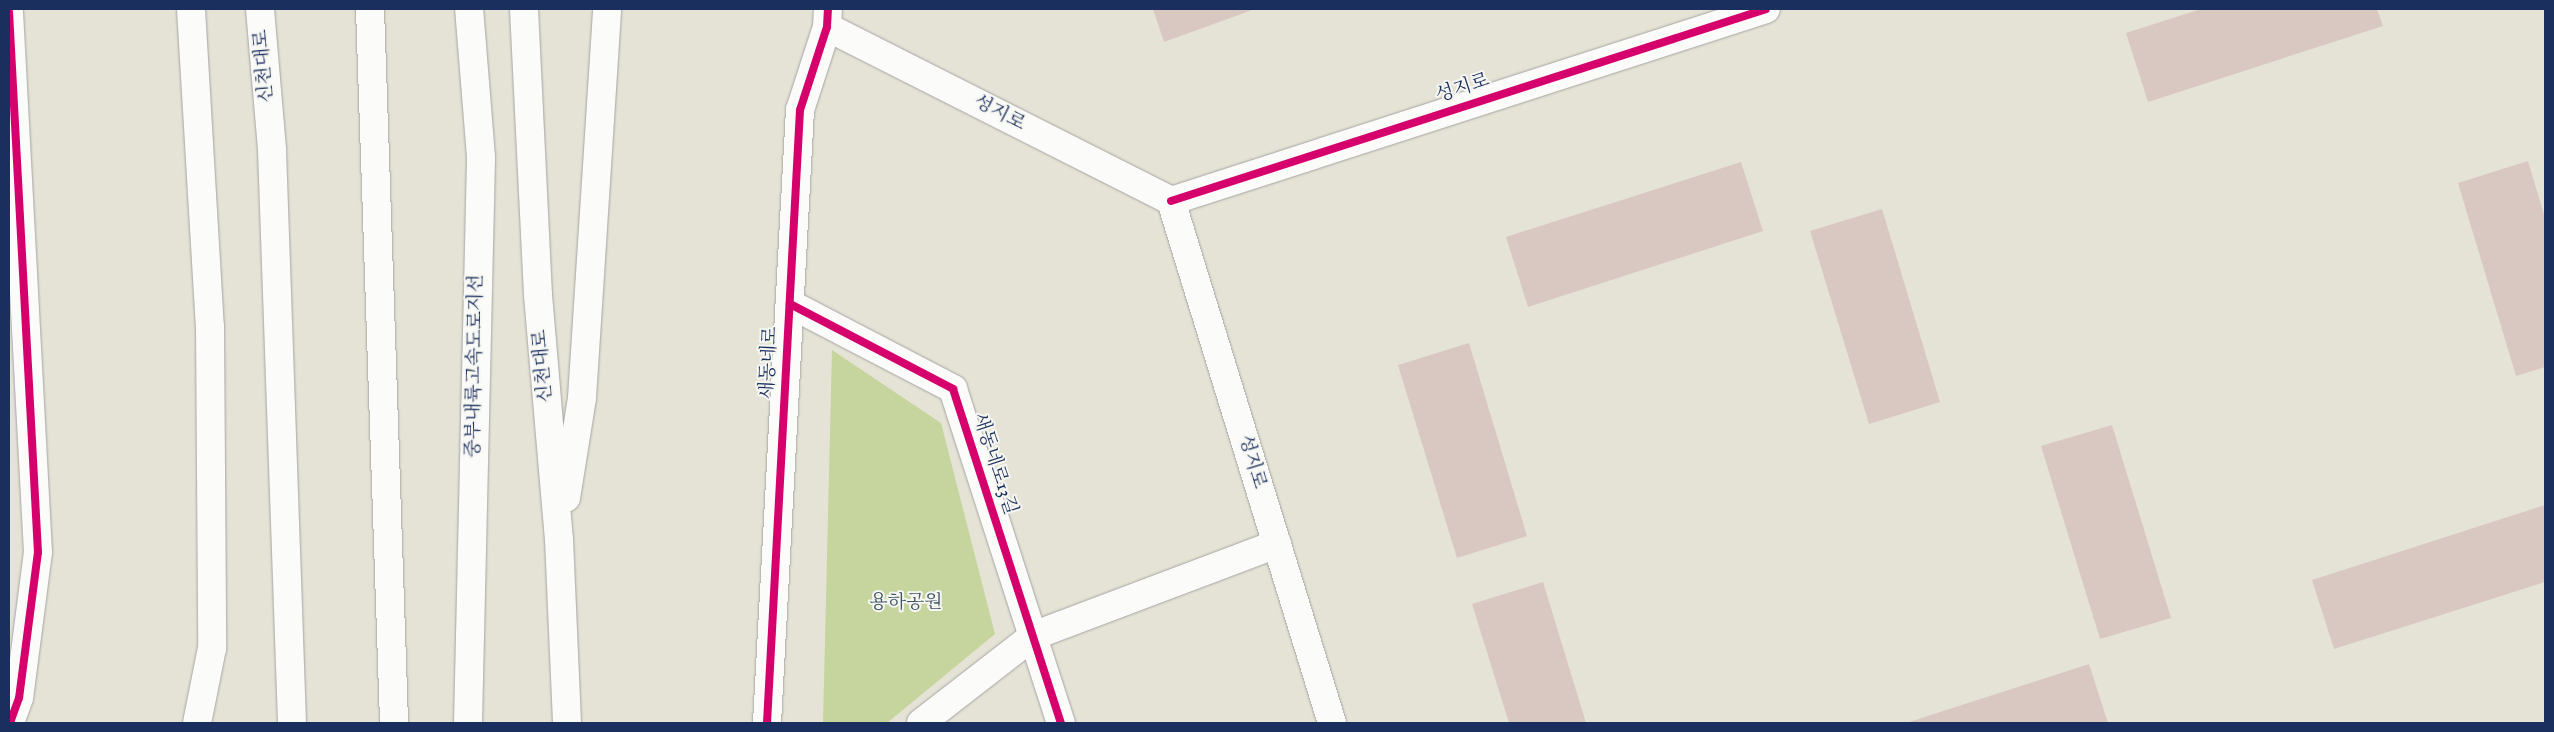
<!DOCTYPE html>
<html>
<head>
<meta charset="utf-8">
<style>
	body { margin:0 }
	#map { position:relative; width:2554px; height:732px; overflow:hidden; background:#e5e3d5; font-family:"IM FELL English","Noto Serif KR",serif }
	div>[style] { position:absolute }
	.green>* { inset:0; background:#c6d59e }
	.building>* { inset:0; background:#d9c8c1 }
	.roads { filter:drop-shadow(0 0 1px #a4a5a3) drop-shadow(0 0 1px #a4a5a3) }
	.street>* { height:28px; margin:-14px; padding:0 14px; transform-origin:14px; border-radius:14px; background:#fbfbf9 }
	.secondary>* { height:28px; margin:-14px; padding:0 14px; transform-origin:14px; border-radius:14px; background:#fbfbf9 }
	.highway>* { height:28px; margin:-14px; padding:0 14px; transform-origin:14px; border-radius:14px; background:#fbfbf9 }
	.cycleway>* { height:8px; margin:-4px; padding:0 4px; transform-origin:4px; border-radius:4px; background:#d6006c }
	span { translate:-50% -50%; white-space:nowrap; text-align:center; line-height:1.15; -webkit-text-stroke:4px #f6f6f2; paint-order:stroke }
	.street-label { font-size:19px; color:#1b2f5e }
	.park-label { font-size:19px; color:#3f5663 }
	.frame { position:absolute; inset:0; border:10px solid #1b2f5e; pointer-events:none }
</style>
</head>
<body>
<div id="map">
	<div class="green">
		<i style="clip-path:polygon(832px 350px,941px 423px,995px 634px,887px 723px,823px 723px)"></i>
	</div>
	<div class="building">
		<i style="clip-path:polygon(1153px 9px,1255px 9px,1164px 42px)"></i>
		<i style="clip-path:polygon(2201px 9px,2377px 9px,2383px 26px,2148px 102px,2126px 33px)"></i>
		<i style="clip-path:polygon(2528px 161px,2545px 218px,2545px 367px,2516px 376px,2458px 183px)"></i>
		<i style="clip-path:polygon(1741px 162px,1763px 231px,1528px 307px,1506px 237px)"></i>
		<i style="clip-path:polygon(1882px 209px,1940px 402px,1869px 424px,1810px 231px)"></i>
		<i style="clip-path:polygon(1469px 343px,1527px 536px,1457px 558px,1398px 365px)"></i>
		<i style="clip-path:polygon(2112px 425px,2171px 618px,2100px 639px,2041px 446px)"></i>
		<i style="clip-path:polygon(2545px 505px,2545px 582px,2334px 649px,2312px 580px)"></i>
		<i style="clip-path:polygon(1543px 582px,1586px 723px,1509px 723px,1472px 604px)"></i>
		<i style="clip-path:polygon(2089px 664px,2108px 723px,1906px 723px)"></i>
	</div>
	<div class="roads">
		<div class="street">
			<i style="left:9px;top:12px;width:541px;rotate:86.93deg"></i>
			<i style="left:38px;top:552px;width:147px;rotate:97.4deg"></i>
			<i style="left:19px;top:698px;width:27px;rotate:110deg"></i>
			<i style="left:1171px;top:201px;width:625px;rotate:-17.88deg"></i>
			<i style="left:790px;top:304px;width:184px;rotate:27.5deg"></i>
			<i style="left:953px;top:389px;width:351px;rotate:72.1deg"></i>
			<i style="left:921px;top:723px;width:142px;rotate:-37.8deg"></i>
			<i style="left:1033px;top:636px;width:261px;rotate:-20.7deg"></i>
		</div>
		<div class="secondary">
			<i style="left:827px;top:27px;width:386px;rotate:26.8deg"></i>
			<i style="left:1171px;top:201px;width:546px;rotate:72.86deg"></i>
			<i style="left:767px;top:723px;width:614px;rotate:-86.92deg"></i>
			<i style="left:800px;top:110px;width:87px;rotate:-72deg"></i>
			<i style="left:827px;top:27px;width:17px;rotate:-87deg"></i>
		</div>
		<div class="highway">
			<i style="left:191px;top:9px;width:319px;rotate:86.6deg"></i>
			<i style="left:210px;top:327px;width:321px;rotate:89.6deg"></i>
			<i style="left:212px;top:648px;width:76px;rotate:101.3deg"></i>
			<i style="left:260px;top:9px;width:142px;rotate:85.1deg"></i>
			<i style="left:272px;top:150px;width:573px;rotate:88deg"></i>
			<i style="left:370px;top:9px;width:714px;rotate:88.07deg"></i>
			<i style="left:524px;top:9px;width:286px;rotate:87.2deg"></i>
			<i style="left:538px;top:295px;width:245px;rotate:85.1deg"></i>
			<i style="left:559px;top:539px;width:184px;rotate:87.5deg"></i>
			<i style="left:566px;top:498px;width:101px;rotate:-80.9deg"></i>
			<i style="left:582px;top:398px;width:390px;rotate:-86.3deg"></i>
			<i style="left:468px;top:723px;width:566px;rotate:-88.68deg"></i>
			<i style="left:481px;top:157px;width:148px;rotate:-94.6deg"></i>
		</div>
	</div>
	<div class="cycleway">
		<i style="left:9px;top:12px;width:541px;rotate:86.93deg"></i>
		<i style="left:38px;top:552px;width:147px;rotate:97.4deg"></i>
		<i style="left:19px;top:698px;width:27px;rotate:110deg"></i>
		<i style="left:1171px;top:201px;width:625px;rotate:-17.88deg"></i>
		<i style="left:790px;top:304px;width:184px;rotate:27.5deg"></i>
		<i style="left:953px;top:389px;width:351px;rotate:72.1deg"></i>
		<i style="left:767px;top:723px;width:614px;rotate:-86.92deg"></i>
		<i style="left:800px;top:110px;width:87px;rotate:-72deg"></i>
		<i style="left:827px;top:27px;width:18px;rotate:-87deg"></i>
	</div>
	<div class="street-label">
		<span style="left:265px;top:66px;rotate:-95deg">신천대로</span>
		<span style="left:1463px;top:89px;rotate:-18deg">성지로</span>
		<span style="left:999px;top:114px;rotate:27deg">성지로</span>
		<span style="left:770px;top:363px;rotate:-87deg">새동네로</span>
		<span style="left:476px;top:366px;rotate:-89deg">중부내륙고속도로지선</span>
		<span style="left:544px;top:366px;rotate:-95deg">신천대로</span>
		<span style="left:1251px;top:462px;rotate:73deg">성지로</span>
		<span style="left:994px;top:464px;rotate:72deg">새동네로13길</span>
	</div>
	<div class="park-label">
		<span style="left:906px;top:604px">용하공원</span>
	</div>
	<div class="frame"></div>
</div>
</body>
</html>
